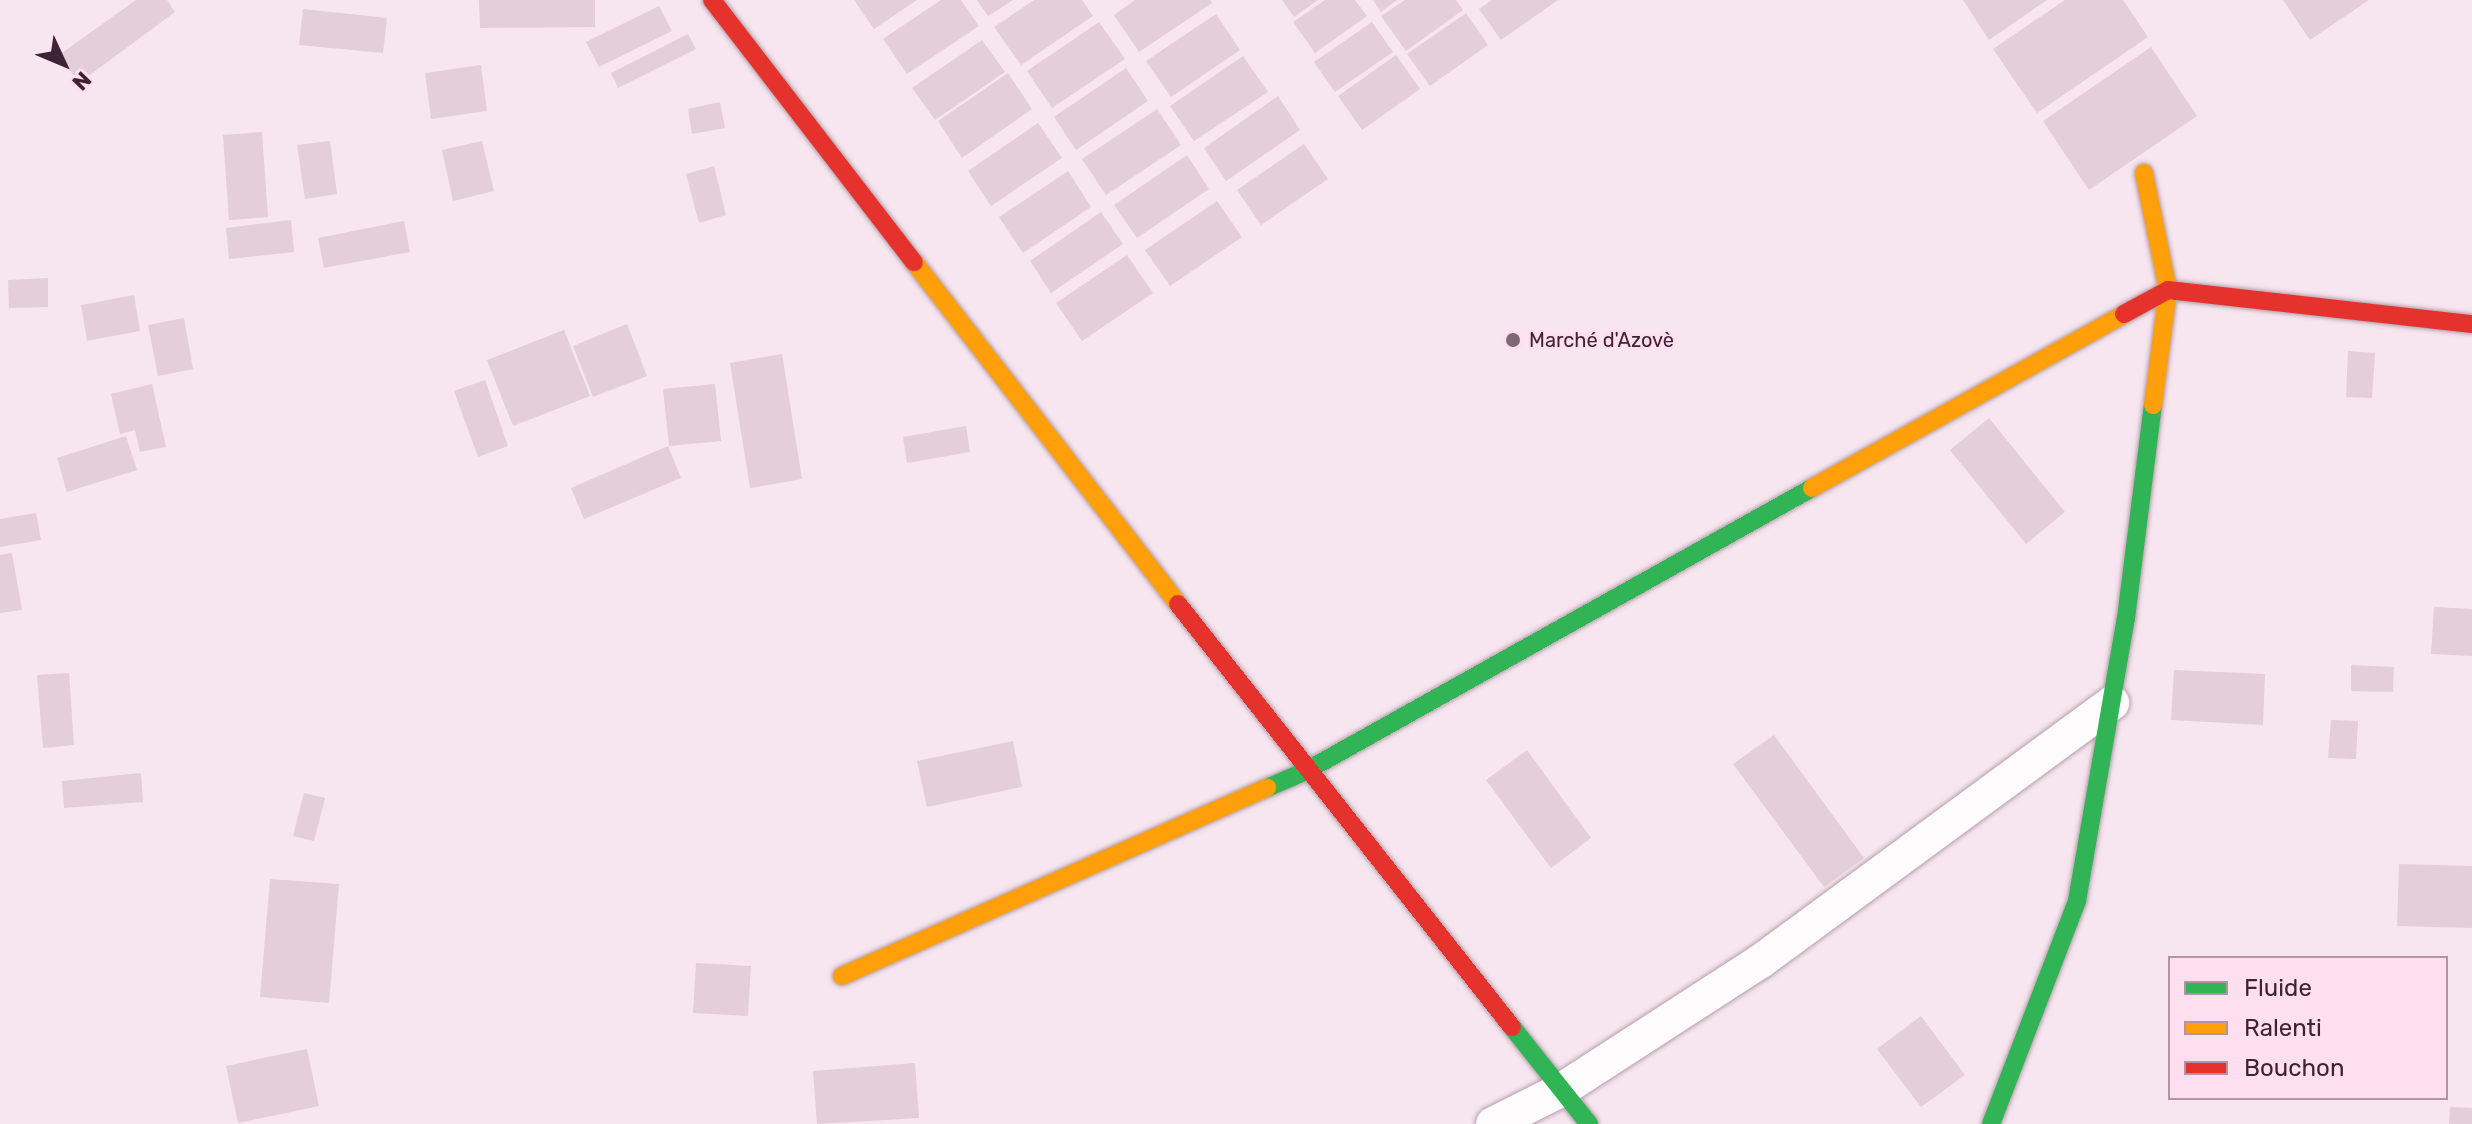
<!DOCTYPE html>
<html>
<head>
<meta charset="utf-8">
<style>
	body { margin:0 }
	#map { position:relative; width:2472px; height:1124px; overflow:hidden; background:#f7e6ef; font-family:Rubik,sans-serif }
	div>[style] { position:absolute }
	.building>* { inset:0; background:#e3ceda }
	.roads { filter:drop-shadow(0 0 2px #b49fab) drop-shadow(0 0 2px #b49fab) }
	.street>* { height:34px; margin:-17px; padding:0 17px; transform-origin:17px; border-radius:17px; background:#fefbfd }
	.fast>* { height:18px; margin:-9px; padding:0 9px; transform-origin:9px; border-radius:9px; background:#30b455 }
	.slow>* { height:18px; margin:-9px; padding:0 9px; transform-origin:9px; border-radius:9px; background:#ff9f0a }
	.jam>* { height:18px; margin:-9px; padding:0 9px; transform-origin:9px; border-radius:9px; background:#e5322d }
	.dots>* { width:22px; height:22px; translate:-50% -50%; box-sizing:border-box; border:4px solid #fedff0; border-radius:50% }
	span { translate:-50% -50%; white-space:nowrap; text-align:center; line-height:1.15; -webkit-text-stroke:6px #fedff0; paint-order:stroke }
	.poi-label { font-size:20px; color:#3f2334 }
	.left { translate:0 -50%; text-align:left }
	.legend { position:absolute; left:2168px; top:956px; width:280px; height:144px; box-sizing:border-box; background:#fedff0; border:2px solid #b294a5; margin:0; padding:10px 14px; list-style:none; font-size:24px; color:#3f2334 }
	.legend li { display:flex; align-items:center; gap:16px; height:40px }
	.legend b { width:40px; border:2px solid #b294a5 }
	.north { position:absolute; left:24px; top:24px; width:80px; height:80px; -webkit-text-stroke:6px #fedff0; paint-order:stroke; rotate:134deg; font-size:22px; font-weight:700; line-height:32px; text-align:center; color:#3f2334 }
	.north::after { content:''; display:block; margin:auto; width:28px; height:36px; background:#3f2334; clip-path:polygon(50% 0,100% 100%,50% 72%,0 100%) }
</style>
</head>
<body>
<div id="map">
	<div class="building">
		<i style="clip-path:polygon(136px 0,167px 0,175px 12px,79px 83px,59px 55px)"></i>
		<i style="clip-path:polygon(479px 0,595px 0,595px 27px,480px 28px)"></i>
		<i style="clip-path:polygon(854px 0,917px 0,874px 29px)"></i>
		<i style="clip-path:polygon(941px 0,961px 0,979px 26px,907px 74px,883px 39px)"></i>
		<i style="clip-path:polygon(977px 0,1013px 0,988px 16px)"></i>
		<i style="clip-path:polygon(1034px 0,1082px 0,1093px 16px,1021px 65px,994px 27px)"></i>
		<i style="clip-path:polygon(1135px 0,1210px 0,1212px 3px,1139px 52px,1114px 15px)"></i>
		<i style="clip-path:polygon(1282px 0,1318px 0,1294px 17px)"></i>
		<i style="clip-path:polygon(1325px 0,1355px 0,1367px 16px,1315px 53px,1293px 22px)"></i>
		<i style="clip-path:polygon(1373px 0,1397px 0,1381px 12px)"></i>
		<i style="clip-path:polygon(1405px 0,1456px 0,1463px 10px,1406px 51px,1381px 16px)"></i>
		<i style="clip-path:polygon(1492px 0,1558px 0,1501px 40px,1479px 9px)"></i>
		<i style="clip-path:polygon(1963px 0,2047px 0,1989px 40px)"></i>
		<i style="clip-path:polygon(2065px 0,2123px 0,2148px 37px,2037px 113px,1993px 49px)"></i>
		<i style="clip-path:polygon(2283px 0,2369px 0,2310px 40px)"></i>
		<i style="clip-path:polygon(659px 6px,672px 31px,599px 67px,586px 42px)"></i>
		<i style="clip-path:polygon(303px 9px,387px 18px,383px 53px,299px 45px)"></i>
		<i style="clip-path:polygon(1466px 13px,1488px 45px,1430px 86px,1407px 54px)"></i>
		<i style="clip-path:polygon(1216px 14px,1240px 50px,1171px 97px,1146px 61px)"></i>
		<i style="clip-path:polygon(1099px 22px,1125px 59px,1052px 108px,1027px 71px)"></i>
		<i style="clip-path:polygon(1372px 22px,1393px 52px,1335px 92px,1314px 62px)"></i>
		<i style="clip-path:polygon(688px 34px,696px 49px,618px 88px,611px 73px)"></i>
		<i style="clip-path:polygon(982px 40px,1005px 72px,935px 120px,912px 88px)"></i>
		<i style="clip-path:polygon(2151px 47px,2197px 116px,2089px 190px,2043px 121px)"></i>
		<i style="clip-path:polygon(1396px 55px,1420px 89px,1362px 130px,1338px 96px)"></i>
		<i style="clip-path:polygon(1243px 56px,1268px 92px,1194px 141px,1170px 106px)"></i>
		<i style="clip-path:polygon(481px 65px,487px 111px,431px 119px,425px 73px)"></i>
		<i style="clip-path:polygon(1126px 68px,1148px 101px,1076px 150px,1054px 117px)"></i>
		<i style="clip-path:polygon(1008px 73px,1032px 109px,962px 158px,938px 121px)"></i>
		<i style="clip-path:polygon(1278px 96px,1300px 130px,1226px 181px,1204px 148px)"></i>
		<i style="clip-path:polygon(720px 102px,725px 128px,692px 134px,688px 109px)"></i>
		<i style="clip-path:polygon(1157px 109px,1181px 145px,1106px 195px,1082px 159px)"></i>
		<i style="clip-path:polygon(1038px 123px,1062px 158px,991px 206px,968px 171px)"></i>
		<i style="clip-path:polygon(262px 132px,268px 217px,229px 220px,223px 135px)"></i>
		<i style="clip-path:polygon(330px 141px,337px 194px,305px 199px,297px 145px)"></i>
		<i style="clip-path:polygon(482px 141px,494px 191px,453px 201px,442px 150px)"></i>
		<i style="clip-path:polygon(1304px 144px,1328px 179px,1261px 225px,1237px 190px)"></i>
		<i style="clip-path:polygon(1187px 155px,1209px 189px,1137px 238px,1114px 205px)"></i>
		<i style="clip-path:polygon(714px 166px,726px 215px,699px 223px,686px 174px)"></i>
		<i style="clip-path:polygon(1068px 171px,1091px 207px,1023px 253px,999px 217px)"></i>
		<i style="clip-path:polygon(1217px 201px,1242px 237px,1170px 286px,1145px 250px)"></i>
		<i style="clip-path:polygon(1101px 212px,1123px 244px,1051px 293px,1030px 261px)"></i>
		<i style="clip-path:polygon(291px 220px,294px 252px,229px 259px,226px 228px)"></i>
		<i style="clip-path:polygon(404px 221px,410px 252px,324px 268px,318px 238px)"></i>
		<i style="clip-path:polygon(1127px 255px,1153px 293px,1082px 341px,1056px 303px)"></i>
		<i style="clip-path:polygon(48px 278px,48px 307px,9px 308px,8px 280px)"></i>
		<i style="clip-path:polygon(134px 295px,140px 331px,87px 341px,81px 305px)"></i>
		<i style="clip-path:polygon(184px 318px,193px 369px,158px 376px,148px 325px)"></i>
		<i style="clip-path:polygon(627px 324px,647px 376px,593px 397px,573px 346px)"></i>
		<i style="clip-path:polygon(564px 330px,590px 396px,513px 426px,487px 360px)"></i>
		<i style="clip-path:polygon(2348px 351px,2375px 353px,2372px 398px,2346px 397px)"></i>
		<i style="clip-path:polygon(782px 354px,802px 479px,750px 488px,730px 363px)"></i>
		<i style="clip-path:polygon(485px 380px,508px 446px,478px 457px,454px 391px)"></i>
		<i style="clip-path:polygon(152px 384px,166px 447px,140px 452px,135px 430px,120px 434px,111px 394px)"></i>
		<i style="clip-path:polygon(715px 384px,721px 441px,669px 446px,663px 389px)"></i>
		<i style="clip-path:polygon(1989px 418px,2065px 512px,2026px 544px,1950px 450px)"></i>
		<i style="clip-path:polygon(966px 426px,970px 452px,907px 463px,903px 437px)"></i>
		<i style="clip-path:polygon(126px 436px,137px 470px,67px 492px,57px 458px)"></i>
		<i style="clip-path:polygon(668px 446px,681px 478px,584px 519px,571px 488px)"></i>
		<i style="clip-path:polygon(36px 513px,41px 540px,0 547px,0 519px)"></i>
		<i style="clip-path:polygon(12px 553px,22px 610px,0 613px,0 555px)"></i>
		<i style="clip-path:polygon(2434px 607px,2472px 609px,2472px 656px,2431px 654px)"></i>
		<i style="clip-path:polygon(2351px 665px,2394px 667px,2393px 692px,2351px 691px)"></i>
		<i style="clip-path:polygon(2174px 670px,2265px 674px,2263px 725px,2171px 720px)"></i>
		<i style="clip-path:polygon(69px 673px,74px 745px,43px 748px,37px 675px)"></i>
		<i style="clip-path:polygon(2331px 720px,2358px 721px,2356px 759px,2328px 758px)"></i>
		<i style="clip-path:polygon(1774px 735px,1864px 858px,1824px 887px,1733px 764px)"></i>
		<i style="clip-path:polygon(1013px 741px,1022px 787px,927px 807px,917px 761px)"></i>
		<i style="clip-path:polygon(1527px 750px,1591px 838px,1551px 868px,1486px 780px)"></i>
		<i style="clip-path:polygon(141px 773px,143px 802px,64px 808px,62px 781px)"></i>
		<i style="clip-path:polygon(304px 793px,325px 798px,314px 841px,293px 836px)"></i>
		<i style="clip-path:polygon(2399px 864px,2472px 866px,2472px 928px,2397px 926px)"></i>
		<i style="clip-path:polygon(270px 879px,339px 884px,329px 1003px,260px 997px)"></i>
		<i style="clip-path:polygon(696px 963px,751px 966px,748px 1016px,693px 1013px)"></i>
		<i style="clip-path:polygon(1921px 1016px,1965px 1075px,1921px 1107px,1877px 1049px)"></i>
		<i style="clip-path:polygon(307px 1049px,319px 1106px,238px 1123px,226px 1066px)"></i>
		<i style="clip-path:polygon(915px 1063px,919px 1118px,817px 1124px,813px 1071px)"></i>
		<i style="clip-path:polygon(2450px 1107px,2472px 1108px,2472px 1124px,2449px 1124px)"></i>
	</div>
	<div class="roads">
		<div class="street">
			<i style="left:1493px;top:1124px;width:78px;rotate:-26.6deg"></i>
			<i style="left:1563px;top:1089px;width:236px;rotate:-32.9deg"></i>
			<i style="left:1761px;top:961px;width:436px;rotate:-36.3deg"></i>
		</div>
		<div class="fast">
			<i style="left:1267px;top:788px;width:43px;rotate:-23.6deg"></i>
			<i style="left:1306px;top:771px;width:580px;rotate:-29.22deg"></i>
			<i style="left:1512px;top:1027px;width:124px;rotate:51.6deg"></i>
			<i style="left:1991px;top:1124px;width:239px;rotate:-68.9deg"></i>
			<i style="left:2077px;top:901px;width:287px;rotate:-80.2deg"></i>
			<i style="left:2126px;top:618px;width:215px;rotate:-82.8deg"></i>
		</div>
		<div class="slow">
			<i style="left:2144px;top:173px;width:119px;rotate:78.4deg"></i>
			<i style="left:2168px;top:290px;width:116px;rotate:97.4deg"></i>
			<i style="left:914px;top:262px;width:432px;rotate:52.3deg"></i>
			<i style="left:1812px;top:488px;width:357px;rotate:-29.1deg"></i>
			<i style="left:842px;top:976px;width:465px;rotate:-23.9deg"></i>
		</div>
		<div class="jam">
			<i style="left:712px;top:0;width:331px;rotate:52.4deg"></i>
			<i style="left:2124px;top:314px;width:50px;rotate:-28.6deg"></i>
			<i style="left:2168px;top:290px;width:306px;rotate:6.4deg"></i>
			<i style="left:1178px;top:604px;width:539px;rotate:51.71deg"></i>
		</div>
	</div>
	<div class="dots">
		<i style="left:1513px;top:340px;background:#7f6775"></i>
	</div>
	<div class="poi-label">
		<span class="left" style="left:1529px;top:340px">Marché d'Azovè</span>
	</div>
	<ul class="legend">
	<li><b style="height:10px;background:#30b455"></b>Fluide</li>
	<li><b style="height:10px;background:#ff9f0a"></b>Ralenti</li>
	<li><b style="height:10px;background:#e5322d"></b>Bouchon</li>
	</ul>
	<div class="north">N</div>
</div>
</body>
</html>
